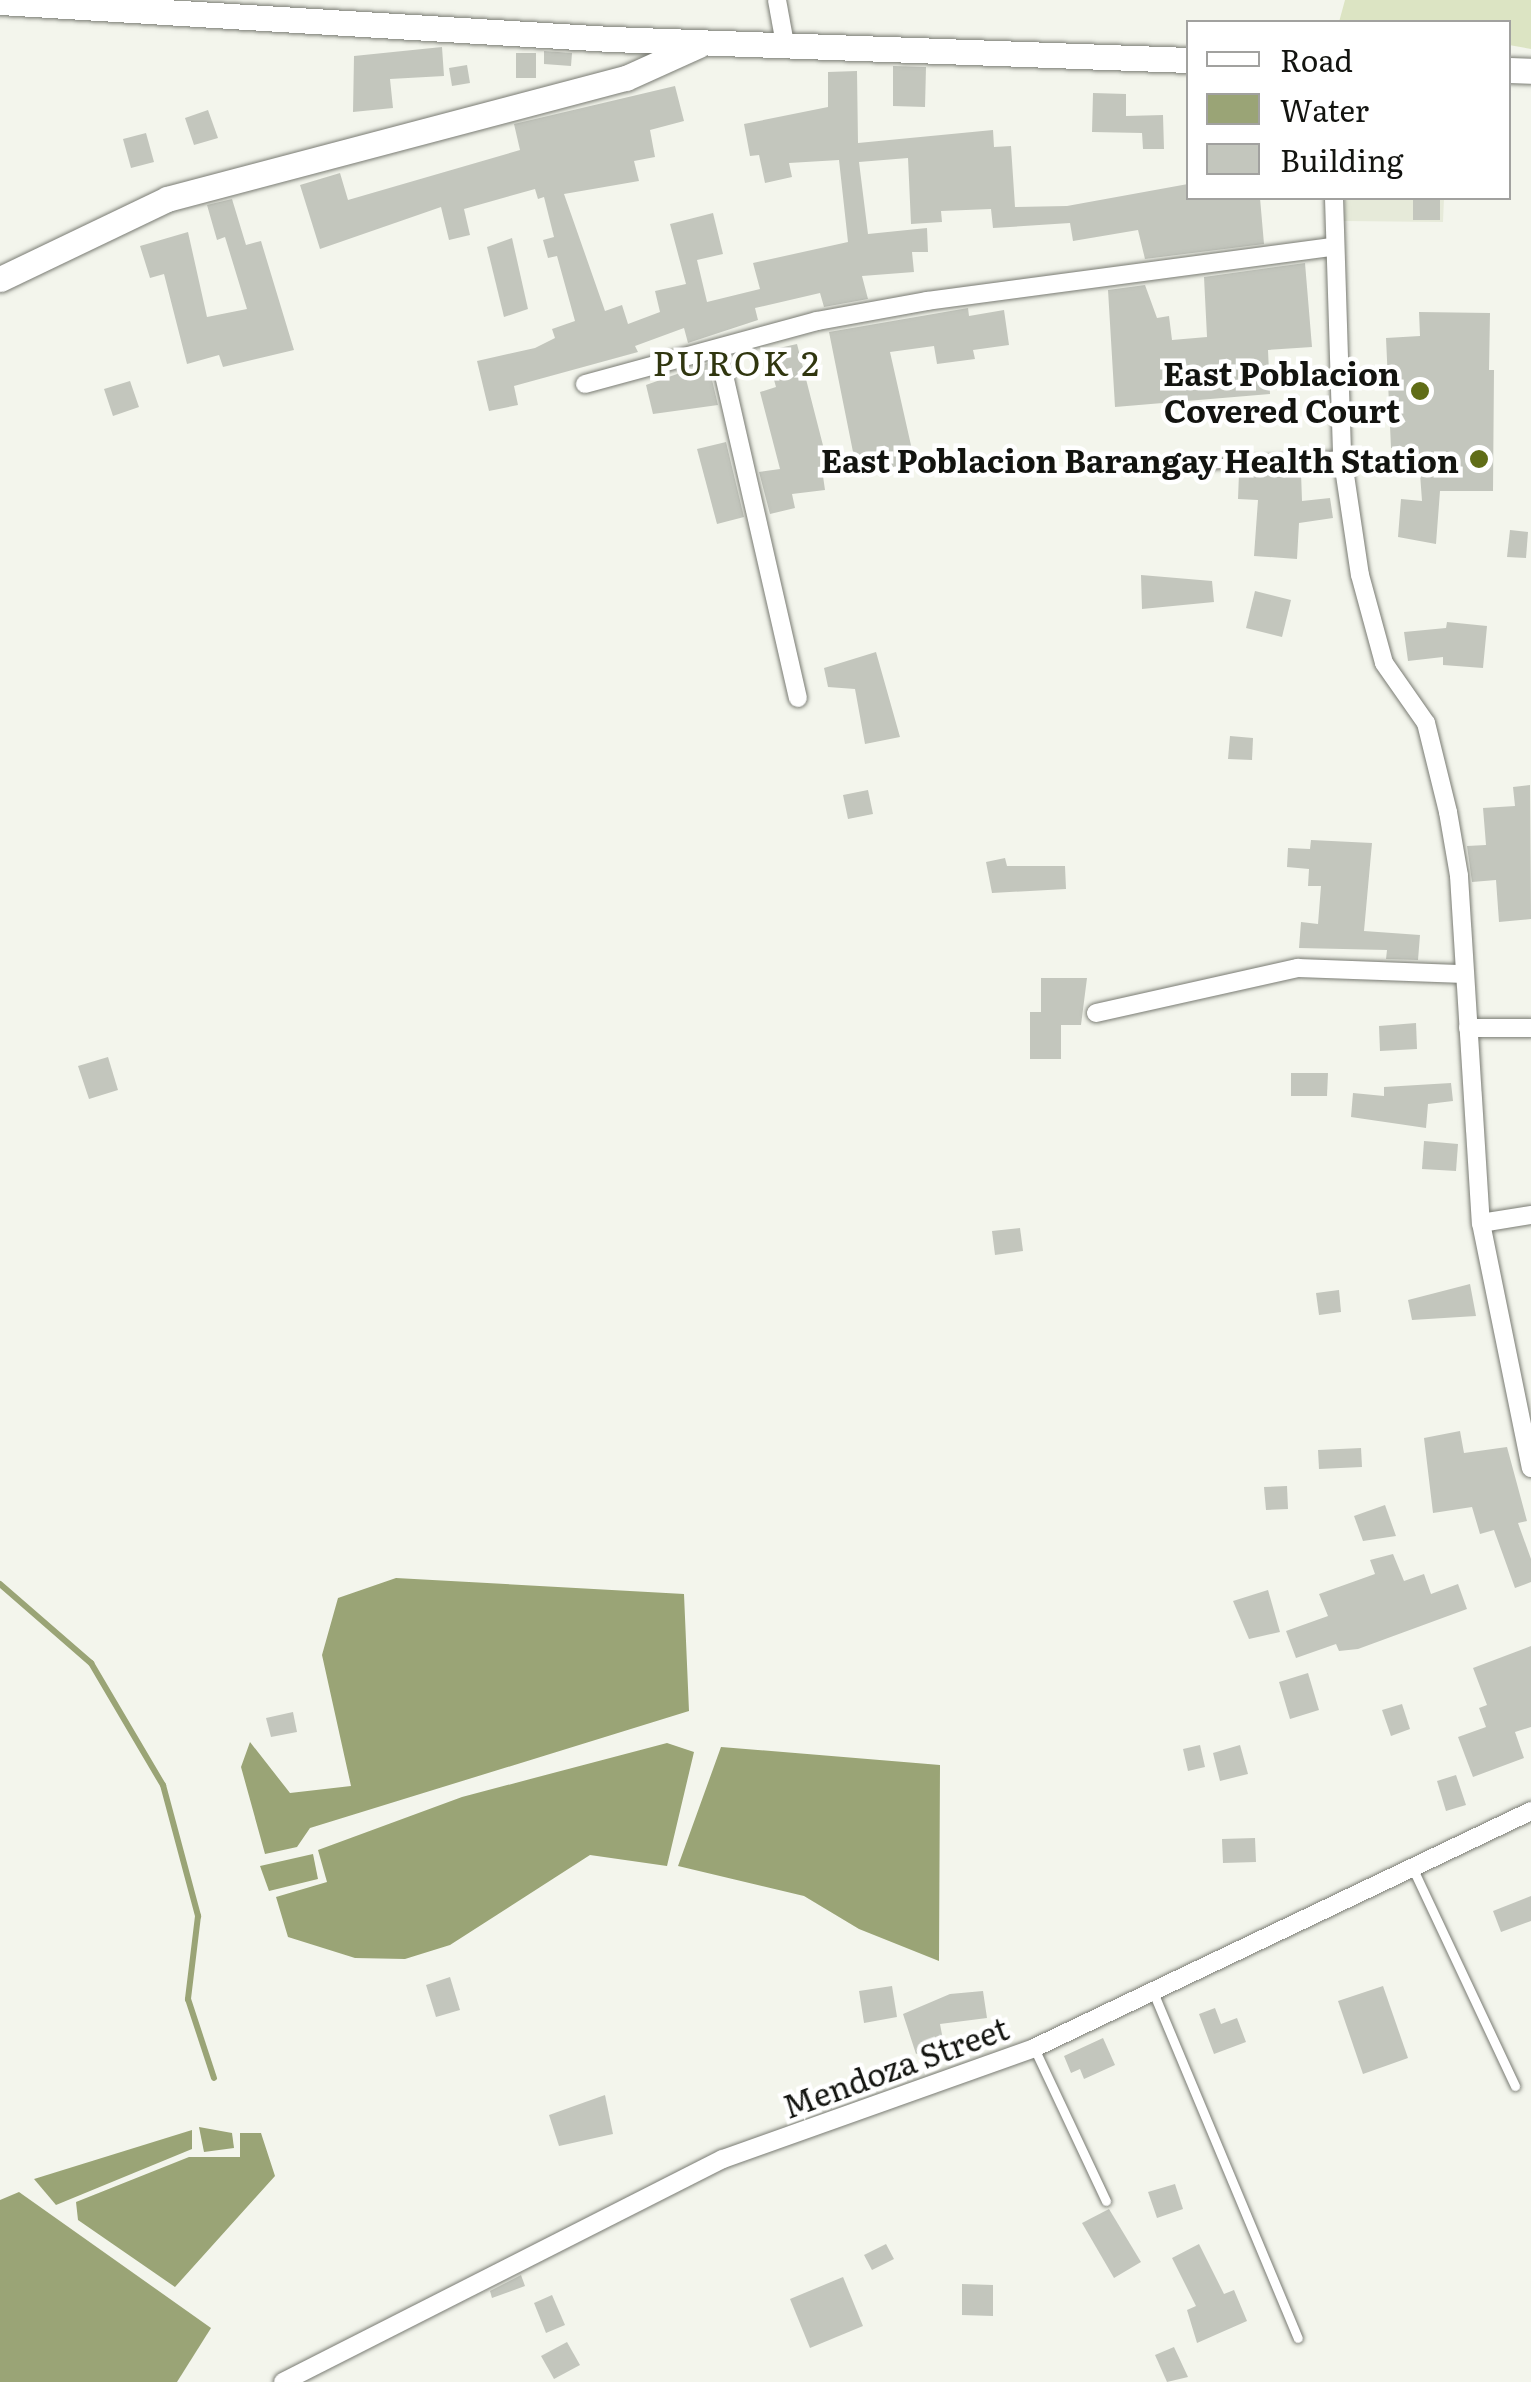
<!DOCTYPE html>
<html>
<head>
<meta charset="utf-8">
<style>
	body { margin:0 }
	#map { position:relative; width:1531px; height:2382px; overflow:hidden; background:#f3f5ec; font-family:Literata,serif }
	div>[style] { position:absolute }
	.built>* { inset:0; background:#e6ead9 }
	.green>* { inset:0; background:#dce4c3 }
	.water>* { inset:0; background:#9aa476 }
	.stream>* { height:6px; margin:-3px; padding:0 3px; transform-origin:3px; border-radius:3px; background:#9aa476 }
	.building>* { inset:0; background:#c3c6bd }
	.roads { filter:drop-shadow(0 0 2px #797b73) drop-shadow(0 0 2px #797b73) }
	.lane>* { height:9px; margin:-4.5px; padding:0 4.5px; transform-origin:4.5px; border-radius:4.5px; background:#fff }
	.street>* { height:18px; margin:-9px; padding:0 9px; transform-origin:9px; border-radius:9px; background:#fff }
	.secondary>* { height:25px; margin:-12.5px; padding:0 12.5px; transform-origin:12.5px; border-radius:12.5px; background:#fff }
	.dots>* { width:28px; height:28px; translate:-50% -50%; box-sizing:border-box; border:5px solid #fff; border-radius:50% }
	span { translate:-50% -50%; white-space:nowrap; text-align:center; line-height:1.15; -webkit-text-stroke:9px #fff; paint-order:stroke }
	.poi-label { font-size:32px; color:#131410; font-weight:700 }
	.right { translate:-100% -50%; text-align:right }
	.street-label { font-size:32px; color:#131410 }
	.neighbourhood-label { font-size:35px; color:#30360f; letter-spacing:2.5px }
	.legend { position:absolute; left:1186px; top:20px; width:325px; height:180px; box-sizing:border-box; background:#fff; border:2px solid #a1a19f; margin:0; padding:12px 18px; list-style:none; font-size:30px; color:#131410 }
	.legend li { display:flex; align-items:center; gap:20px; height:50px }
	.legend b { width:50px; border:2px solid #a1a19f }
</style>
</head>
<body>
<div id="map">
	<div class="built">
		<i style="clip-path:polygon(1345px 198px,1444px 198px,1443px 222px,1344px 221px)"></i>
	</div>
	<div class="green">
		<i style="clip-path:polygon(1345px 0,1531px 0,1531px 49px,1509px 45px,1508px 22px,1339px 22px)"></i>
	</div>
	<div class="water">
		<i style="clip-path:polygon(396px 1578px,684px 1594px,689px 1711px,310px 1828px,297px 1847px,265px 1854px,241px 1767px,250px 1742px,290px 1793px,351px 1786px,322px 1655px,338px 1598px)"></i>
		<i style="clip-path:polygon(667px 1743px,694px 1752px,667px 1866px,590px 1855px,450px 1945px,405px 1959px,355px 1958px,288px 1937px,276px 1897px,327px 1882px,318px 1850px,462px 1797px)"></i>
		<i style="clip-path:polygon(721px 1747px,940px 1765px,939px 1961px,859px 1929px,804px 1896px,678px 1866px)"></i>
		<i style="clip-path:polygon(313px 1854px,318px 1879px,269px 1891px,260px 1866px)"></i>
		<i style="clip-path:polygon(199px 2127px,232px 2133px,234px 2148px,204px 2152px)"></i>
		<i style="clip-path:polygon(192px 2130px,192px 2149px,56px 2205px,34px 2179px)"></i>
		<i style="clip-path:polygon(240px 2133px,261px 2133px,275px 2176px,175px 2287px,78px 2220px,76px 2202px,189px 2157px,240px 2157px)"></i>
		<i style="clip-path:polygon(19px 2192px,211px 2328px,177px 2382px,0 2382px,0 2200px)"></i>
	</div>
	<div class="stream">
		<i style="left:0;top:1584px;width:121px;rotate:41deg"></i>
		<i style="left:91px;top:1663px;width:142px;rotate:59.5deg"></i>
		<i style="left:163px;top:1785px;width:136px;rotate:75deg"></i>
		<i style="left:198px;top:1916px;width:84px;rotate:96.9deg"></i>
		<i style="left:188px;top:1999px;width:83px;rotate:71.8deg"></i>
	</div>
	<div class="building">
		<i style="clip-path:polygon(442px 47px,444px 76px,390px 79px,393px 108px,353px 112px,354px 56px)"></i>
		<i style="clip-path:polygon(544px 51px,572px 53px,571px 66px,544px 64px)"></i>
		<i style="clip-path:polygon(516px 53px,536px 53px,536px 78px,516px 78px)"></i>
		<i style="clip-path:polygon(467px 65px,470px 83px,452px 86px,449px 68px)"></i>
		<i style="clip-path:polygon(893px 66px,926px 67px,925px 107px,893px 106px)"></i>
		<i style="clip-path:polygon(857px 71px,858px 143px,993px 130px,994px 147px,1011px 146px,1015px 207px,1067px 206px,1188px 184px,1188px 198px,1260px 198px,1264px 244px,1145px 259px,1138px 230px,1073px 241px,1070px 223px,993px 228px,991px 209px,941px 211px,942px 222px,911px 224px,908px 158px,859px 162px,868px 234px,927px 228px,928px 252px,912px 252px,914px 272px,862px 276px,868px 299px,824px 307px,820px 293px,755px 308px,758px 320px,688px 343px,684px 328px,635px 346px,638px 352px,514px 386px,518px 405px,489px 411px,477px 361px,535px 348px,555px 338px,552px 329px,575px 321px,557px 256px,548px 258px,543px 240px,554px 237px,544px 197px,538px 199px,535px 189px,464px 209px,470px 235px,449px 240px,441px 207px,320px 249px,300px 185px,340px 173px,348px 200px,520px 150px,514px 124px,675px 86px,684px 121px,650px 130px,655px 157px,634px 161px,639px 181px,564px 194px,605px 311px,622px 305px,628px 324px,660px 312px,655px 291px,686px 284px,670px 224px,713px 213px,723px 254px,697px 260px,707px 302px,760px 289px,753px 263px,848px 242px,839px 160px,789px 163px,792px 177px,765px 183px,759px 155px,750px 156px,744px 124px,828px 107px,828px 72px)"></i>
		<i style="clip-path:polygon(1093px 93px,1126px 94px,1126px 116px,1163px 115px,1164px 149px,1143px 149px,1142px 133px,1092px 132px)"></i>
		<i style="clip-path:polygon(208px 110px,218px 138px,194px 145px,185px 118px)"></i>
		<i style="clip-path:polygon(146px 133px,154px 162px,131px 168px,123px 139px)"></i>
		<i style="clip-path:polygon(1413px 198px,1440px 198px,1440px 220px,1413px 220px)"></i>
		<i style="clip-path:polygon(232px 199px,246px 245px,261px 241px,294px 350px,223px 367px,219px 355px,187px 364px,164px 274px,150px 278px,140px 246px,188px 232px,207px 317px,247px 309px,225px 237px,217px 240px,207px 205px)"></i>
		<i style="clip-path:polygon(512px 238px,528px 309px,504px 317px,487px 247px)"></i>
		<i style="clip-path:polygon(1305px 263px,1312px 347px,1268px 350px,1270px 394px,1115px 407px,1108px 290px,1145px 285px,1157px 318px,1169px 316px,1172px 340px,1207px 337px,1204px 277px)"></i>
		<i style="clip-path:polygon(968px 308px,969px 316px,1004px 310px,1009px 345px,973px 350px,975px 359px,937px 364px,934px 346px,890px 352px,915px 463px,877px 470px,874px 453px,854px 457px,829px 332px)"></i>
		<i style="clip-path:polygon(1419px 312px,1490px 313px,1489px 370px,1494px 370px,1493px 491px,1440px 491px,1436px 544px,1398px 537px,1401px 499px,1422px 501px,1418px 446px,1391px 448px,1386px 338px,1420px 336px)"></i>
		<i style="clip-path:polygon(797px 344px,827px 461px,821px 462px,825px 490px,792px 494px,795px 508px,770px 514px,759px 472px,780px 469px,760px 392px,776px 387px,766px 351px)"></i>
		<i style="clip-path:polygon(708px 363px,718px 405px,653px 414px,646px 385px)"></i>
		<i style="clip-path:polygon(130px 381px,139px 407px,113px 416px,104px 389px)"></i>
		<i style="clip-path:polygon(726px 442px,744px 517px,717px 524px,697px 449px)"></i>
		<i style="clip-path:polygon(1301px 472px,1302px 501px,1330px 498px,1333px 518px,1299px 523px,1297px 559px,1254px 556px,1258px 500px,1238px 499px,1239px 473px)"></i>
		<i style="clip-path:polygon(1510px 530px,1528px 532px,1526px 558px,1507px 557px)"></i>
		<i style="clip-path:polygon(1141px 575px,1212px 581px,1214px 602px,1142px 609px)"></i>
		<i style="clip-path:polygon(1255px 591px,1291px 600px,1282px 637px,1246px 628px)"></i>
		<i style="clip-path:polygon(1447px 622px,1487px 626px,1483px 668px,1443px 665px,1443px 657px,1408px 661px,1404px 632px,1446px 628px)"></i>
		<i style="clip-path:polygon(876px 652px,900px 737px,865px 744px,855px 689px,828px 687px,824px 668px)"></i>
		<i style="clip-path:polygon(1230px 736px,1253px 738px,1252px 760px,1228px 759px)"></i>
		<i style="clip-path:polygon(1530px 785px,1531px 919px,1499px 922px,1496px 880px,1472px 882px,1467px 846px,1486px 845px,1483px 808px,1515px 806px,1513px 787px)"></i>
		<i style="clip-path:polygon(868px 790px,873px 814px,848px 819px,843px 795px)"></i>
		<i style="clip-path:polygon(1311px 840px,1372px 843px,1364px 931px,1420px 935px,1418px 960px,1386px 959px,1387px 950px,1299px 948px,1301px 922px,1318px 924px,1321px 886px,1308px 886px,1309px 869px,1287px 867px,1288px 848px,1310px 849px)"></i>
		<i style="clip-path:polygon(1005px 858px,1007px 866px,1065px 866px,1066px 889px,992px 893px,986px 862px)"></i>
		<i style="clip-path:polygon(1041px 978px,1087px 978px,1081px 1025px,1061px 1025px,1061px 1059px,1030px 1059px,1030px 1012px,1041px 1012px)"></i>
		<i style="clip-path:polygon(1416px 1023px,1417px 1049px,1380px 1051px,1379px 1026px)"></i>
		<i style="clip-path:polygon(108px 1057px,118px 1090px,89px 1099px,78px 1066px)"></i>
		<i style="clip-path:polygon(1291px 1073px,1328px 1073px,1327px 1096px,1291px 1096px)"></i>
		<i style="clip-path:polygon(1451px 1083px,1453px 1101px,1428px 1104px,1426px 1128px,1351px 1117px,1353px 1093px,1384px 1096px,1384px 1087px)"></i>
		<i style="clip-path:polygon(1424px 1141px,1458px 1144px,1456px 1171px,1422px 1169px)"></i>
		<i style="clip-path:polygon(1020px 1228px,1023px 1251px,995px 1255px,992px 1231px)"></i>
		<i style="clip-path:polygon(1470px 1284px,1476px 1316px,1412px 1320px,1408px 1300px)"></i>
		<i style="clip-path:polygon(1339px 1290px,1341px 1312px,1319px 1315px,1316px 1293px)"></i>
		<i style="clip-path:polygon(1460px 1431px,1464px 1453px,1507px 1447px,1527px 1521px,1518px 1523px,1531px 1559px,1531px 1582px,1515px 1588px,1494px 1530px,1480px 1534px,1472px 1507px,1433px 1513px,1424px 1438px)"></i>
		<i style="clip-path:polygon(1361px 1448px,1362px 1467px,1319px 1469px,1318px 1450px)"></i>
		<i style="clip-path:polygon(1287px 1486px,1288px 1509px,1266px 1510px,1264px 1487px)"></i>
		<i style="clip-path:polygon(1385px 1505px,1396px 1536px,1363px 1541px,1354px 1516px)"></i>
		<i style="clip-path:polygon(1393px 1554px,1404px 1581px,1424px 1574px,1431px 1594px,1458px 1584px,1467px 1609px,1358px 1649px,1339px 1651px,1336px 1644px,1296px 1658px,1286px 1631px,1328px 1616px,1319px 1594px,1375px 1574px,1370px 1560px)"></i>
		<i style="clip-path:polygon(1268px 1590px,1280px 1632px,1249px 1639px,1233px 1601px)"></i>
		<i style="clip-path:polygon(1531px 1646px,1531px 1727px,1515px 1732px,1524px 1758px,1473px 1777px,1458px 1737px,1486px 1727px,1479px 1708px,1487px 1705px,1473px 1668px)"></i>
		<i style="clip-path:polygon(1308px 1673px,1319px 1710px,1290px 1719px,1279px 1682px)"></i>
		<i style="clip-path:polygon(1402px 1704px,1410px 1729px,1391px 1736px,1382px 1710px)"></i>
		<i style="clip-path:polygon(293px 1712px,297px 1732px,271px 1737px,266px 1718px)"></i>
		<i style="clip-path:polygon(1200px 1745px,1205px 1767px,1188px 1771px,1183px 1749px)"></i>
		<i style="clip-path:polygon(1240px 1745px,1248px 1774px,1220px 1781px,1213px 1753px)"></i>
		<i style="clip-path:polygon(1456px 1775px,1466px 1805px,1446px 1811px,1437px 1781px)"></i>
		<i style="clip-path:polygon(1255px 1838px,1256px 1862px,1223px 1863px,1222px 1839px)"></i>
		<i style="clip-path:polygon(1531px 1896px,1531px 1921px,1501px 1932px,1493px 1911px)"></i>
		<i style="clip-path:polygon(450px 1977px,460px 2010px,436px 2017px,426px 1985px)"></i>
		<i style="clip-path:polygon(892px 1986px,897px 2017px,864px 2023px,859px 1991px)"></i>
		<i style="clip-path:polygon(1383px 1986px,1408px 2058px,1363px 2074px,1338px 2001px)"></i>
		<i style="clip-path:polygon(983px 1991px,987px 2018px,940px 2024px,944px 2045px,916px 2054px,903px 2014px,950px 1994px)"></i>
		<i style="clip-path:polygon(1215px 2008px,1221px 2024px,1237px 2018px,1246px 2042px,1214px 2054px,1199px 2014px)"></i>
		<i style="clip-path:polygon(1103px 2038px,1115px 2065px,1084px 2079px,1080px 2069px,1071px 2073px,1064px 2056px)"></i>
		<i style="clip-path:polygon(605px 2095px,613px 2134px,559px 2146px,549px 2115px)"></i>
		<i style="clip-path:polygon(1175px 2184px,1183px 2209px,1157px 2218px,1148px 2192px)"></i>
		<i style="clip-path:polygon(1109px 2209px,1141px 2262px,1114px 2278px,1082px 2223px)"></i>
		<i style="clip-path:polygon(886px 2244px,894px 2259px,872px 2270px,864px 2255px)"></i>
		<i style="clip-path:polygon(1199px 2244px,1224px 2294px,1234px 2290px,1247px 2321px,1197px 2343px,1187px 2310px,1196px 2306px,1172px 2258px)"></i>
		<i style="clip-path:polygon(521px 2275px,525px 2286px,492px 2298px,490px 2291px)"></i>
		<i style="clip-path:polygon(843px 2277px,863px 2326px,810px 2348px,790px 2299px)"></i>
		<i style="clip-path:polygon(962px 2284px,993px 2285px,993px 2316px,962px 2315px)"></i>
		<i style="clip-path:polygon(552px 2295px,565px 2325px,546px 2333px,534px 2303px)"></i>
		<i style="clip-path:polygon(567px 2342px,580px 2365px,554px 2379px,541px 2356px)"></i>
		<i style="clip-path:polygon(1174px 2347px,1188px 2377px,1167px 2382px,1155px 2355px)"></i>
	</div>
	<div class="roads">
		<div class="lane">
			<i style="left:1162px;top:467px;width:180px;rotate:-3.8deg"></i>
			<i style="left:1412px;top:1867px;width:242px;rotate:64.8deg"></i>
			<i style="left:1153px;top:1992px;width:375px;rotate:67.3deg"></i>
			<i style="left:1034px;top:2048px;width:169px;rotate:64.8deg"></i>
		</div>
		<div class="street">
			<i style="left:777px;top:0;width:45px;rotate:79.7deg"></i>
			<i style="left:1334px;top:198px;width:257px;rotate:88.2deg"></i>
			<i style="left:1342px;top:455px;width:121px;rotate:81.5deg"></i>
			<i style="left:1360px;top:575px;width:91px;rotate:74.7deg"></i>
			<i style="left:1384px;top:663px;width:73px;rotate:55deg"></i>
			<i style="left:1426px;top:723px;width:92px;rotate:76.1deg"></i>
			<i style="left:1448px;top:812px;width:65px;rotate:80.2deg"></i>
			<i style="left:1459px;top:876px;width:348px;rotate:86.4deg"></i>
			<i style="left:1481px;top:1223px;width:250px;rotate:78.5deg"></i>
			<i style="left:718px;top:349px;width:358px;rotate:77.1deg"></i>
			<i style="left:585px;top:384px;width:240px;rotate:-15.2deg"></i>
			<i style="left:817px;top:321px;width:112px;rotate:-10.3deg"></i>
			<i style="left:927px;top:301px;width:411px;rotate:-7.6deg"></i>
			<i style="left:1096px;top:1013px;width:207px;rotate:-12.6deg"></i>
			<i style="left:1298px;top:968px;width:167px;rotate:2.1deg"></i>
			<i style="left:1468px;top:1028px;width:63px"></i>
			<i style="left:1481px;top:1223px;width:51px;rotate:-9.1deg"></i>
			<i style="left:283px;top:2382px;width:493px;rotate:-26.9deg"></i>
			<i style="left:723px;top:2159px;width:330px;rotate:-19.6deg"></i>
			<i style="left:1034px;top:2048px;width:551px;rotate:-25.49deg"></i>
		</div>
		<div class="secondary">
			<i style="left:0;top:2px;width:612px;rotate:3.47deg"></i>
			<i style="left:611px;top:39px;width:577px;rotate:2.08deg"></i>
			<i style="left:1508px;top:70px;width:23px;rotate:2deg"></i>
			<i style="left:0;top:279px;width:185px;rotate:-25.6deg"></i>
			<i style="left:167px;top:199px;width:475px;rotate:-14.8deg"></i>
			<i style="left:626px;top:78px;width:80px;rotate:-24.3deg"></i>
		</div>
	</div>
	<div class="dots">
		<i style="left:1420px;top:391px;background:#606d17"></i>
		<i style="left:1479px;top:459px;background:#606d17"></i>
	</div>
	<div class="poi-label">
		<span class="right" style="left:1400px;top:391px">East Poblacion<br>Covered Court</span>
		<span class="right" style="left:1459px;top:459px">East Poblacion Barangay Health Station</span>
	</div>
	<div class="street-label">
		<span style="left:895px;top:2066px;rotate:-20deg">Mendoza Street</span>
	</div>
	<div class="neighbourhood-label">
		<span style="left:737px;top:361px">PUROK 2</span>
	</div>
	<ul class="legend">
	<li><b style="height:12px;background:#fff"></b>Road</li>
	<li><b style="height:28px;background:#9aa476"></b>Water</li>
	<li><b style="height:28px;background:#c3c6bd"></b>Building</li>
	</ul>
</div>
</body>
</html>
